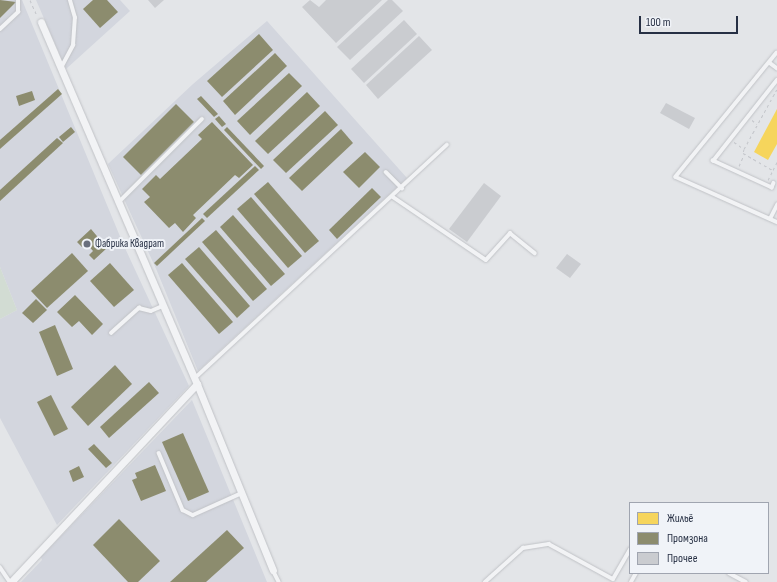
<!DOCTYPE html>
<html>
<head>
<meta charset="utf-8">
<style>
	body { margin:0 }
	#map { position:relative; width:777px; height:582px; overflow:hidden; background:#e3e5e8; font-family:"Sofia Sans Condensed",sans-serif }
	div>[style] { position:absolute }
	.built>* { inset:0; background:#d3d6de }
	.green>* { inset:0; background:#d2dcd3 }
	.homes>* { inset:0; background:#f6d55c }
	.industry>* { inset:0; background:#8c8c6e }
	.building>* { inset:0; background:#caccd0 }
	.path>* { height:1px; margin-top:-0.5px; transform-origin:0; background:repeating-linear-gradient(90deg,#c4c6cb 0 3px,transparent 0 6px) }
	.roads { filter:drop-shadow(0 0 1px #c0c2c6) drop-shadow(0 0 1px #c0c2c6) }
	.lane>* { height:3.5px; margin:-1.75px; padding:0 1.75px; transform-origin:1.75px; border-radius:1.75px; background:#f2f3f5 }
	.street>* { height:7px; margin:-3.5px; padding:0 3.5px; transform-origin:3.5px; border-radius:3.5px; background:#f2f3f5 }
	.dots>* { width:11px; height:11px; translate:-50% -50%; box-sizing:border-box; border:2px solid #f0f3f8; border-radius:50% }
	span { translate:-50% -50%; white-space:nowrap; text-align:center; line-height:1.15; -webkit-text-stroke:4px #f0f3f8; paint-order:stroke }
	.poi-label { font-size:11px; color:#273044 }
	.left { translate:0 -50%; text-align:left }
	.legend { position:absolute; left:629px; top:502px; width:140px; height:72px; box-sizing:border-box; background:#f0f3f8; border:1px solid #a0a5b0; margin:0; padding:5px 7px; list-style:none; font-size:12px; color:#273044 }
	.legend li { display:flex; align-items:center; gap:8px; height:20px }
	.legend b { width:20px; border:1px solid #a0a5b0 }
	.scale { position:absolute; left:639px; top:16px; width:99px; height:18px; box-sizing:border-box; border:2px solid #273044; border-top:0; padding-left:5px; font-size:12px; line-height:14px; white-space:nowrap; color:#273044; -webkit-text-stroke:3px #f0f3f8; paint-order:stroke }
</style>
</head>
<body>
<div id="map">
	<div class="built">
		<i style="clip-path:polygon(0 0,22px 0,124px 246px,189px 386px,57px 525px,0 418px,0 319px,17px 310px,0 267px)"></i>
		<i style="clip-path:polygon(36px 0,120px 0,130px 11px,66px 69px)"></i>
		<i style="clip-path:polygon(267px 21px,407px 178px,198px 371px,157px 271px,108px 164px,193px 84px)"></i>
		<i style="clip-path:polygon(192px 400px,267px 582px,21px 582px,42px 560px,41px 557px)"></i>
	</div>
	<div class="green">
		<i style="clip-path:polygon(0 267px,17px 310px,0 319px)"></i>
	</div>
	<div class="homes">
		<i style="clip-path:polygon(777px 109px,777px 144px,768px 160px,754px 152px)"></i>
	</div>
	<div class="industry">
		<i style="clip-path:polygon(0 0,16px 2px,0 18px)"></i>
		<i style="clip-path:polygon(93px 0,107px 0,118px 12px,100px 28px,83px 9px)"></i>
		<i style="clip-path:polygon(259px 34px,273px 50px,222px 97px,207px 81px)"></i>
		<i style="clip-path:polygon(275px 53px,287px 66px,235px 115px,223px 101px)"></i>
		<i style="clip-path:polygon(289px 73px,302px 86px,250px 135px,237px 121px)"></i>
		<i style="clip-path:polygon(58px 89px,62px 94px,0 149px,0 140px)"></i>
		<i style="clip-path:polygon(32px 91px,35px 100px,19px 106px,16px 96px)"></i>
		<i style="clip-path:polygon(307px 92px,320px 106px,268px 154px,255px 141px)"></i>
		<i style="clip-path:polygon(201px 96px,218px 114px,214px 117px,197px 99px)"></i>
		<i style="clip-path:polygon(176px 104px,194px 122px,141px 175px,123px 157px)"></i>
		<i style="clip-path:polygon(325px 111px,338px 125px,286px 173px,273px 160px)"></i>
		<i style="clip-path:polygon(219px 116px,226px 124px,222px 127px,215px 119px)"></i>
		<i style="clip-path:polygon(212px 122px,253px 165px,239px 178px,235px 175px,193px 215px,196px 218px,183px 232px,175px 223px,169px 228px,144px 202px,150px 197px,142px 189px,156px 175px,160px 179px,202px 139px,198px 135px)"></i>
		<i style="clip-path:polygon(71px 127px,75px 132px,63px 142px,59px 137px)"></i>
		<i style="clip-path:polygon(227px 127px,264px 166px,261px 169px,224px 130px)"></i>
		<i style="clip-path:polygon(341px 129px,353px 143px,302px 191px,289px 178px)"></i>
		<i style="clip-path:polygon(57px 138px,63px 143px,0 201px,0 190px)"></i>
		<i style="clip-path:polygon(365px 152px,380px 167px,359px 188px,343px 172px)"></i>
		<i style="clip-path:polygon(255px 166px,259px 170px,207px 218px,203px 214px)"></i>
		<i style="clip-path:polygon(268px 182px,319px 241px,305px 253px,254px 194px)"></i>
		<i style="clip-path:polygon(372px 188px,381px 197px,337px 239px,329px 230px)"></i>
		<i style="clip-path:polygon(251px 197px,302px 256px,288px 268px,237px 209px)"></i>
		<i style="clip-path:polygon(233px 215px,285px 274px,271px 286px,220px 227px)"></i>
		<i style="clip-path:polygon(202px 218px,205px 221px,157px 266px,154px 263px)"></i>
		<i style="clip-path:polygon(91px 229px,107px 248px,94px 260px,89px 255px,93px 251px,86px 243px,82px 247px,77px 242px)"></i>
		<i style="clip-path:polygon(216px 230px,267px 289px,253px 301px,202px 242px)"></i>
		<i style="clip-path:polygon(199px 247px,250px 306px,237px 318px,185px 259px)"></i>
		<i style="clip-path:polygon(72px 253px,88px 271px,47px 308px,31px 291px)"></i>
		<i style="clip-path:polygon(110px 263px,134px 290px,114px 307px,90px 281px)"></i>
		<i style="clip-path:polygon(182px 263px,233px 322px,219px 334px,168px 275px)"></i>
		<i style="clip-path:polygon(75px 295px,103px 324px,92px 335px,79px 321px,72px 327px,57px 312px)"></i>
		<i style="clip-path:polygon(36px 299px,47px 310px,33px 323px,22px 313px)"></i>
		<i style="clip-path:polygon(55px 325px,73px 369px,57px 376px,39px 332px)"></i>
		<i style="clip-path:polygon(115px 365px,132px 384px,88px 426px,71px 407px)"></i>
		<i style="clip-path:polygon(149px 382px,159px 393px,109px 438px,100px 427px)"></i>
		<i style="clip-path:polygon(51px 395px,68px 429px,54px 436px,37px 402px)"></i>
		<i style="clip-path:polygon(183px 433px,209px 492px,188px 501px,162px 442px)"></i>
		<i style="clip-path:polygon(94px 444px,112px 463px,106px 468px,88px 449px)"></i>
		<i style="clip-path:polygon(155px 465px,166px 491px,141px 501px,132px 480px,137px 478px,135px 473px)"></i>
		<i style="clip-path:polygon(79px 466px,84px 477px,73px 482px,69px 471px)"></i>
		<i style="clip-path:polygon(119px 519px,160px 561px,138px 582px,128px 582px,93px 545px)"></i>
		<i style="clip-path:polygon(227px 530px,244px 548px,206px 582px,170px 582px)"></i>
	</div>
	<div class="building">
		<i style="clip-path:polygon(148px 0,164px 0,155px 8px)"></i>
		<i style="clip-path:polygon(310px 0,319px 7px,326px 0,382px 0,336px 43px,302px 7px)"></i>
		<i style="clip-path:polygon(388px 0,392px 0,403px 11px,350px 60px,337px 47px)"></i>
		<i style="clip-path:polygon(404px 20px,417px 34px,364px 83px,351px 69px)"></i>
		<i style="clip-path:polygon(419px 36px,432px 50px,378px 99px,366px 85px)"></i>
		<i style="clip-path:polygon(666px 103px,695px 118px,689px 129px,660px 113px)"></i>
		<i style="clip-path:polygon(484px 183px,501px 196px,467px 242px,449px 229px)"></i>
		<i style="clip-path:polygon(567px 254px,581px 264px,570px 278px,556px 268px)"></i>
	</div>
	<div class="path">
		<i style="left:30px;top:0;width:17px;rotate:66deg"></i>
		<i style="left:752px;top:120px;width:6px;rotate:39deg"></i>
		<i style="left:734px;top:142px;width:12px;rotate:35deg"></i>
		<i style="left:744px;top:149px;width:4px;rotate:104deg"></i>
		<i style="left:743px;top:153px;width:34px;rotate:30deg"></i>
		<i style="left:773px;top:170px;width:9px;rotate:-63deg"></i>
		<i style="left:744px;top:149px;width:68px;rotate:-61.2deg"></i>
		<i style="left:739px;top:166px;width:12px;rotate:-66deg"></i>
		<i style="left:768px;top:180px;width:11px;rotate:-63deg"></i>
	</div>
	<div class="roads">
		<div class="lane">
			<i style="left:0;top:29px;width:25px;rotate:-43deg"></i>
			<i style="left:18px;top:12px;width:12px;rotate:-90deg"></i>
			<i style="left:777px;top:53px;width:160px;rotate:129.2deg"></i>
			<i style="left:676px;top:177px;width:111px;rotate:24deg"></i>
			<i style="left:770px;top:63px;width:9px;rotate:36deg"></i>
			<i style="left:61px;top:68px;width:26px;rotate:-62deg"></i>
			<i style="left:73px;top:45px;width:27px;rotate:-86deg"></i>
			<i style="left:75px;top:18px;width:19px;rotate:-106deg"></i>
			<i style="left:386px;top:172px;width:23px;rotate:45deg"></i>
			<i style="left:774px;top:183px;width:5px;rotate:112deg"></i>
			<i style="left:772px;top:188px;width:65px;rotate:-155.4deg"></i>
			<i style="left:713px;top:161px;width:103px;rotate:-51.7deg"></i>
			<i style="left:393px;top:197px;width:112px;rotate:34.1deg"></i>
			<i style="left:486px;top:260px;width:36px;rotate:-48deg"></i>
			<i style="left:510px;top:233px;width:32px;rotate:39deg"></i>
			<i style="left:119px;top:202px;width:117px;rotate:-45deg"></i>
			<i style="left:770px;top:219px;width:16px;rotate:-63deg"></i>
			<i style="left:111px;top:333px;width:38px;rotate:-42deg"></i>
			<i style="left:139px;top:308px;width:12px;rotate:14deg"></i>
			<i style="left:151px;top:311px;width:13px;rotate:-23deg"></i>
			<i style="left:195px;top:378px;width:343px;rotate:-42.8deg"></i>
			<i style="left:159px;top:453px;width:62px;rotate:67.2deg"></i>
			<i style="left:183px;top:510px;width:11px;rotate:27deg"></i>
			<i style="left:193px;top:515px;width:51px;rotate:-24.1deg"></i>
			<i style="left:0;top:567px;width:18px;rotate:56deg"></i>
			<i style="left:273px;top:570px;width:13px;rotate:63deg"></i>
			<i style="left:729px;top:573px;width:19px;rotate:28deg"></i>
			<i style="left:485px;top:582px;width:51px;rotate:-41.8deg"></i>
			<i style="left:523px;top:548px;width:26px;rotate:-9deg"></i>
			<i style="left:549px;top:544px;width:73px;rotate:28.7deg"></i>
			<i style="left:613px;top:579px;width:34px;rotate:-60deg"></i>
			<i style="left:631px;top:582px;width:10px;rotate:-61deg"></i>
		</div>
		<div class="street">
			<i style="left:41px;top:22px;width:394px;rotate:66.7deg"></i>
			<i style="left:197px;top:384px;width:201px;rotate:67.8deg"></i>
			<i style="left:11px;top:582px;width:272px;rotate:-46.8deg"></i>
		</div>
	</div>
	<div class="dots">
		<i style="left:87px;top:244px;background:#696f7d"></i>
	</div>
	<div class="poi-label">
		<span class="left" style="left:95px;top:244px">Фабрика Квадрат</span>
	</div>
	<ul class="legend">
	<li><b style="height:11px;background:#f6d55c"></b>Жильё</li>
	<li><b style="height:11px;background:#8c8c6e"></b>Промзона</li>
	<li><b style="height:11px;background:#caccd0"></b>Прочее</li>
	</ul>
	<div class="scale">100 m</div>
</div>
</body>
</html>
